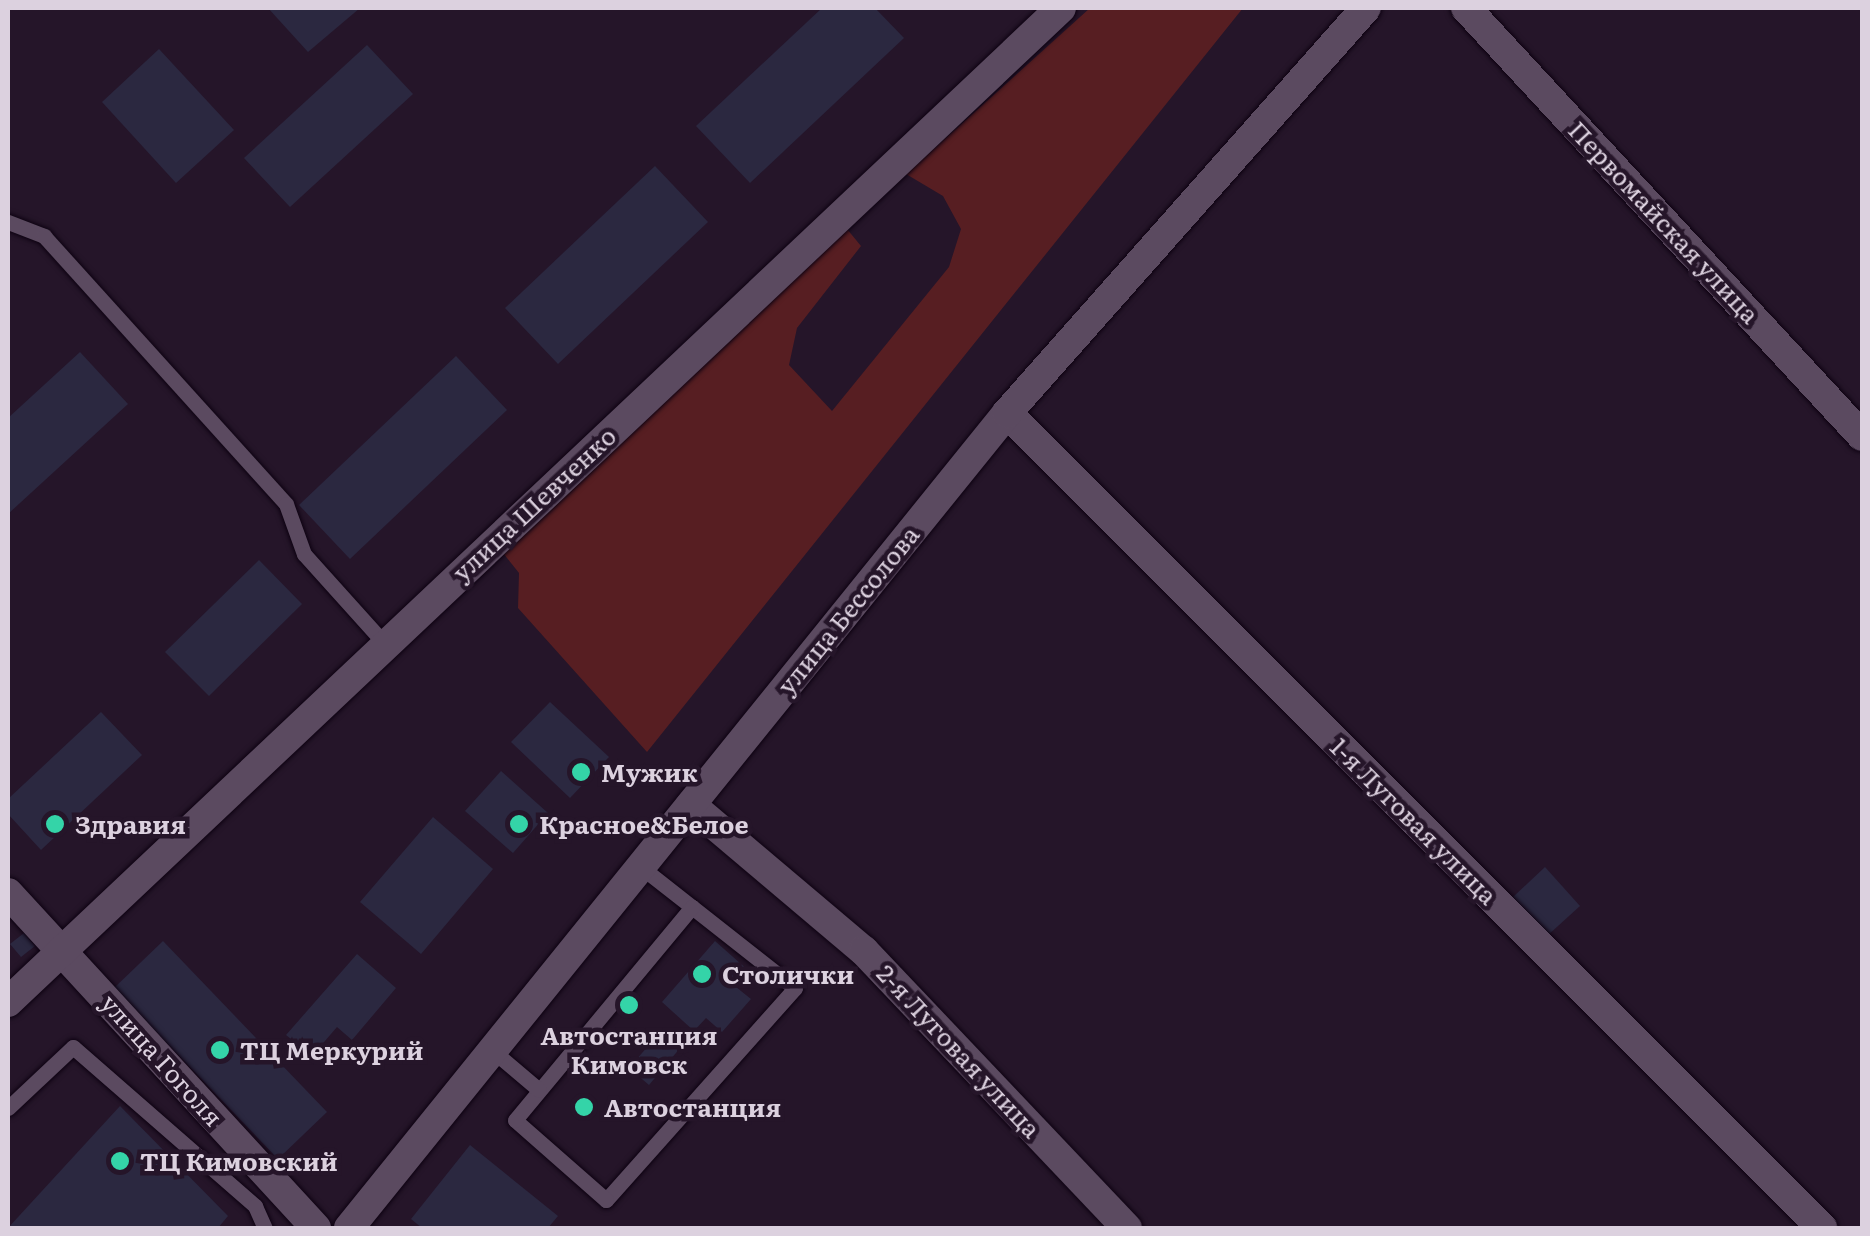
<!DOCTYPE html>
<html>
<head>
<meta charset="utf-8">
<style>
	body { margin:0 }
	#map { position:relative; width:1870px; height:1236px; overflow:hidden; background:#251529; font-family:Literata,serif }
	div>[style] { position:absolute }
	.green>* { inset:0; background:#571e22 }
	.building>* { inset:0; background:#2b2840 }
	.roads { filter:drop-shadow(0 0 2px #0d0211) drop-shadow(0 0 2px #0d0211) }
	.lane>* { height:15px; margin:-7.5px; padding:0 7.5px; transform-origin:7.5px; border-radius:7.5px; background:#5b4a60 }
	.street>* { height:30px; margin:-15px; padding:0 15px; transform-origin:15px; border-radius:15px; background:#5b4a60 }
	.secondary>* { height:30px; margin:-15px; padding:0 15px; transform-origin:15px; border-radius:15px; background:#5b4a60 }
	.dots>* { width:28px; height:28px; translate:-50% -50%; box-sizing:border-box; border:5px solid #251529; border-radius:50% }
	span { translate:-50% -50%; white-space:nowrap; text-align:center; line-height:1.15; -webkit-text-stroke:9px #251529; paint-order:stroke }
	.street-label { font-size:25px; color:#dcd1df }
	.poi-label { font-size:25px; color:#dcd1df; font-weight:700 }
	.left { translate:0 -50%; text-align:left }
	.frame { position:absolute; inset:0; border:10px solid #dcd1df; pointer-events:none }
</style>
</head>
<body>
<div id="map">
	<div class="green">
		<i style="clip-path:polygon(1090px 8px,1243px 8px,647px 752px,518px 608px,519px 573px,503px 553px,847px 229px,861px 246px,797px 328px,789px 365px,832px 411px,949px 267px,961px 229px,943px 196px,906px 174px)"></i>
	</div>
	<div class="building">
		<i style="clip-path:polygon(268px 8px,360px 8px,308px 52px)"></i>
		<i style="clip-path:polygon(822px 8px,875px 8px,904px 38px,750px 183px,696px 126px)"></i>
		<i style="clip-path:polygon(367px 45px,413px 94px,290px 207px,244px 158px)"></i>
		<i style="clip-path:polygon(159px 49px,234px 130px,176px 183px,102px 102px)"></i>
		<i style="clip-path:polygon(655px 166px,708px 222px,558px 364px,505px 308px)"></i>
		<i style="clip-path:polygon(80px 352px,128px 404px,8px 514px,8px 418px)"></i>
		<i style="clip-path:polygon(456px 356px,507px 410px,350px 559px,299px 505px)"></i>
		<i style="clip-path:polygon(259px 560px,302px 604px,209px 696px,165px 652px)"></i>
		<i style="clip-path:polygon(550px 702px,609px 757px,570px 798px,511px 742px)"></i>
		<i style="clip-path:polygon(101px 712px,142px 755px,41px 850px,8px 814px,8px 799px)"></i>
		<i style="clip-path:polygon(501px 771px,548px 813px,513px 853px,465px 811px)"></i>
		<i style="clip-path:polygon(433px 817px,493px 869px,421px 954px,360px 902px)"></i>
		<i style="clip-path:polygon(1545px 867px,1580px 906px,1547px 936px,1512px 898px)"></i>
		<i style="clip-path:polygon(24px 933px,35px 946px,21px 957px,10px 944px)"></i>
		<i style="clip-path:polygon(163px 941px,327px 1112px,278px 1159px,114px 988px)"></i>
		<i style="clip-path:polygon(715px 941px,750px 972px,736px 987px,751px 999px,722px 1032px,706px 1018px,694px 1031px,662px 1002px)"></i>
		<i style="clip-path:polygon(357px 954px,396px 988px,352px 1040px,337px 1027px,312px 1056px,286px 1035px)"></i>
		<i style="clip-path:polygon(662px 1030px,681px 1047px,649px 1085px,629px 1068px)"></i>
		<i style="clip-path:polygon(120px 1106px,228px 1216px,218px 1228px,8px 1228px)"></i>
		<i style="clip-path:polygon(470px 1145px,558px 1216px,548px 1228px,422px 1228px,411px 1219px)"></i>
	</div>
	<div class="roads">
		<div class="lane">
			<i style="left:8px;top:222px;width:39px;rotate:21deg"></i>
			<i style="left:44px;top:236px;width:361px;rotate:47.9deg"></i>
			<i style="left:286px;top:504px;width:53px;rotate:70.2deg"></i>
			<i style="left:304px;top:554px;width:121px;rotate:48deg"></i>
			<i style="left:641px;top:867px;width:65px;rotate:38.1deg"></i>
			<i style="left:692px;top:907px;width:131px;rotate:38.2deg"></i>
			<i style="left:795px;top:988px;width:284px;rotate:131.7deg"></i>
			<i style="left:606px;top:1200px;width:121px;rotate:-138.7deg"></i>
			<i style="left:515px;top:1120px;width:277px;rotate:-50.3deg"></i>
			<i style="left:493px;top:1051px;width:60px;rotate:40.3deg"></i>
			<i style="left:8px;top:1108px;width:89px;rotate:-43.2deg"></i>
			<i style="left:73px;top:1047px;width:242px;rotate:41.1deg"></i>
			<i style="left:255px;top:1206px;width:24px;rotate:66deg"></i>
		</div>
		<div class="street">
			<i style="left:1007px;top:413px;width:1153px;rotate:45deg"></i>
			<i style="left:691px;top:805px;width:226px;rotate:40.2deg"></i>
			<i style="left:864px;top:951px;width:382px;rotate:46.5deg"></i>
			<i style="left:8px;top:893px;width:455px;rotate:47.4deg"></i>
			<i style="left:8px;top:1002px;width:1448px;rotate:-43.35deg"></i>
		</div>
		<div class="secondary">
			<i style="left:1466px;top:8px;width:583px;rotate:47.22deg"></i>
			<i style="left:349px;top:1228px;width:1047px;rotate:-51.08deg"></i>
			<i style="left:1007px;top:413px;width:541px;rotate:-48.45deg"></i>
		</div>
	</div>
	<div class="dots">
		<i style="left:581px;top:772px;background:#34d4a8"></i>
		<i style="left:55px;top:824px;background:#34d4a8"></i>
		<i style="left:519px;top:824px;background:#34d4a8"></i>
		<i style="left:702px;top:974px;background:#34d4a8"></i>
		<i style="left:629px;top:1005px;background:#34d4a8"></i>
		<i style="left:220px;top:1050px;background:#34d4a8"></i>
		<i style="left:584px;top:1107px;background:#34d4a8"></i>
		<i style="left:120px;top:1161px;background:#34d4a8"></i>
	</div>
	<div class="street-label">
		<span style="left:1664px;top:222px;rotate:47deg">Первомайская улица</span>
		<span style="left:534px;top:504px;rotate:-43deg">улица Шевченко</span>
		<span style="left:848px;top:610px;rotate:-51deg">улица Бессолова</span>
		<span style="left:1414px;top:821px;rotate:45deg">1-я Луговая улица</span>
		<span style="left:959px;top:1051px;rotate:47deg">2-я Луговая улица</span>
		<span style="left:162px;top:1060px;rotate:48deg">улица Гоголя</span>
	</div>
	<div class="poi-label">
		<span class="left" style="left:601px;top:772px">Мужик</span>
		<span class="left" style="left:75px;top:824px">Здравия</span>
		<span class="left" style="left:539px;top:824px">Красное&amp;Белое</span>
		<span class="left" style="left:722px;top:974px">Столички</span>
		<span style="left:629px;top:1050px">Автостанция<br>Кимовск</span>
		<span class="left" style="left:240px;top:1050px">ТЦ Меркурий</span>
		<span class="left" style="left:604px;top:1107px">Автостанция</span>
		<span class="left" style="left:140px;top:1161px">ТЦ Кимовский</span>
	</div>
	<div class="frame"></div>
</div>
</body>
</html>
